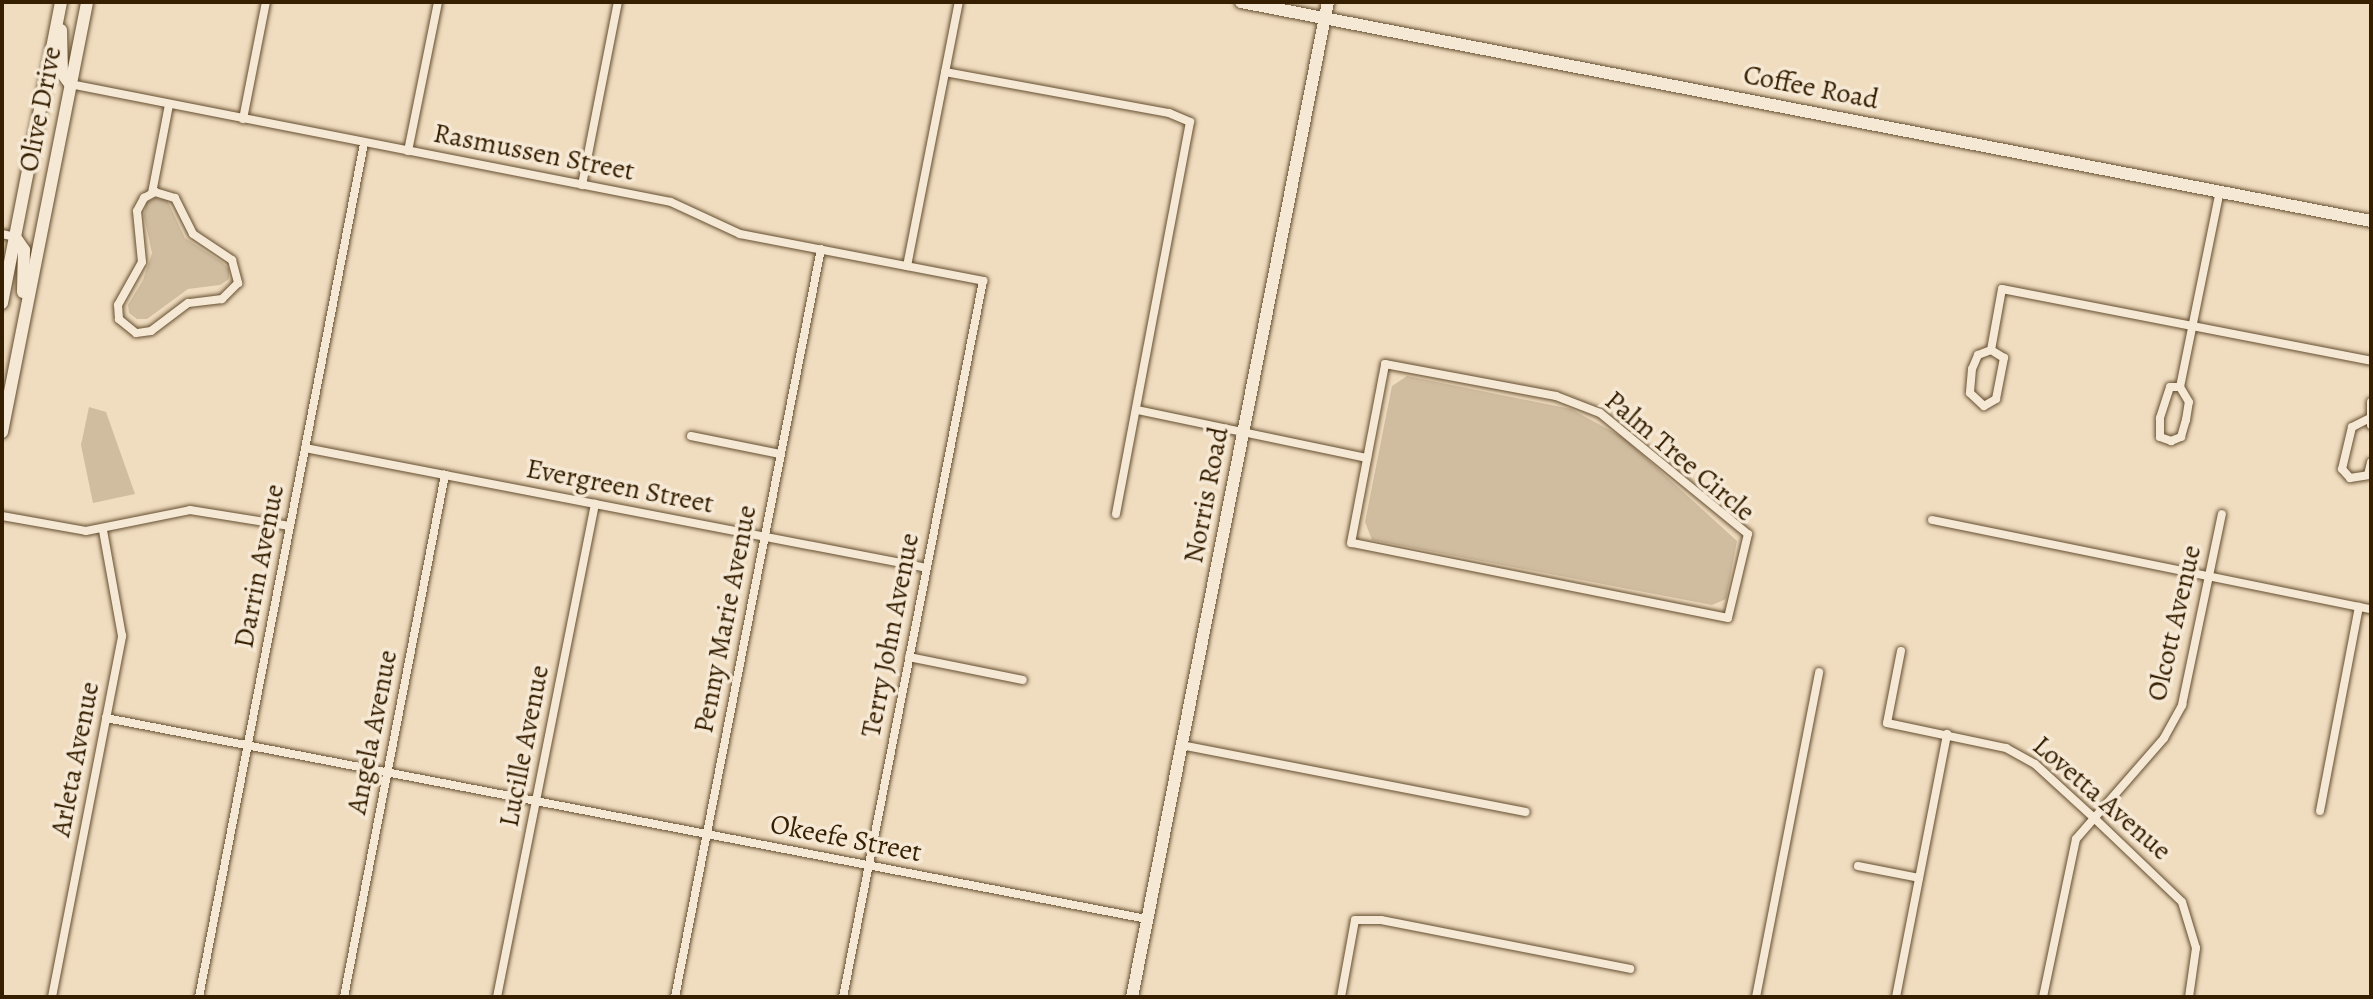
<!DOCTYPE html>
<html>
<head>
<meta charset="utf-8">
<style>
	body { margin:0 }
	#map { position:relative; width:2373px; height:999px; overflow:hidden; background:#f0dcbf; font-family:Alegreya,serif }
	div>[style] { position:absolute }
	.green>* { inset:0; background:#d0bc9f }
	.roads { filter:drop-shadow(0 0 2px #644e30) drop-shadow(0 0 2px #644e30) }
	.street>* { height:8px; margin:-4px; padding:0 4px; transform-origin:4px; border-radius:4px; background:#f5e8d5 }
	.secondary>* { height:12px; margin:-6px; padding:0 6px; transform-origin:6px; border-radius:6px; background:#f5e8d5 }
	span { translate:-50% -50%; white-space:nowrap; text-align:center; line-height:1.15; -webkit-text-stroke:7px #f5e8d5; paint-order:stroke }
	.street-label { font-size:28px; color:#361f00 }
	.frame { position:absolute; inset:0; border:4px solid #361f00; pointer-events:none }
</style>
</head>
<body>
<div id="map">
	<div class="green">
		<i style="clip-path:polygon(155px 198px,167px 200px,185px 238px,222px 262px,229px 269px,229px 279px,220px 285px,188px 289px,147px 319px,137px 319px,129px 313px,128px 305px,143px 280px,152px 253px,144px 216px,146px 203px)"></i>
		<i style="clip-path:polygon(1407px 376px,1571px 409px,1624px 438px,1737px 541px,1726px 599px,1712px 605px,1372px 540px,1365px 522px,1392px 386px)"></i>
		<i style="clip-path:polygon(89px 407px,106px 412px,135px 494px,93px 503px,81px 445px)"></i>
	</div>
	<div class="roads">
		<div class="street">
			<i style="left:945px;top:72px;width:228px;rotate:10.4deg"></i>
			<i style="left:1169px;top:113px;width:23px;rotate:23deg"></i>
			<i style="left:1190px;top:122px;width:399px;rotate:100.7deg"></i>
			<i style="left:70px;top:84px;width:612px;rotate:11.11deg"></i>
			<i style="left:671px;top:202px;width:76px;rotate:24.9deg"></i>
			<i style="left:740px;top:234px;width:248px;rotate:10.9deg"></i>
			<i style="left:983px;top:281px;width:730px;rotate:101.06deg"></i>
			<i style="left:243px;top:119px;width:119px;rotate:-78.9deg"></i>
			<i style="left:408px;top:151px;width:152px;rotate:-78.6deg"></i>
			<i style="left:582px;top:185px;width:187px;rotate:-78.9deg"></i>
			<i style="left:155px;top:192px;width:21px;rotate:17deg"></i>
			<i style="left:175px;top:198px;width:40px;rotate:63.4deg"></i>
			<i style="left:193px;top:234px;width:47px;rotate:33.7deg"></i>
			<i style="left:232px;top:260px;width:24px;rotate:75deg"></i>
			<i style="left:238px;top:283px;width:23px;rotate:135deg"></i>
			<i style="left:222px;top:299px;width:34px;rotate:173deg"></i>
			<i style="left:188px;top:303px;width:46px;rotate:142.9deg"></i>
			<i style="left:151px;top:331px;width:15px;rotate:172deg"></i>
			<i style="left:136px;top:333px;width:22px;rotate:-141deg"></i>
			<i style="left:119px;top:319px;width:14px;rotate:-94deg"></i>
			<i style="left:118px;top:305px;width:49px;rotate:-60.8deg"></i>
			<i style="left:142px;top:262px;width:51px;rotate:-95.6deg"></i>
			<i style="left:137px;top:211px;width:15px;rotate:-62deg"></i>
			<i style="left:144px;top:198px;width:13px;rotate:-29deg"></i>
			<i style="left:152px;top:193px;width:90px;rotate:-79.1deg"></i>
			<i style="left:2px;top:234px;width:13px;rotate:13deg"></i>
			<i style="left:907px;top:266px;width:269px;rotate:-78.9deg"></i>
			<i style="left:1991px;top:350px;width:14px;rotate:159deg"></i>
			<i style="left:1978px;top:355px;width:15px;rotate:113deg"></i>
			<i style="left:1972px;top:369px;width:24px;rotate:95deg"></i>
			<i style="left:1970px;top:393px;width:19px;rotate:43deg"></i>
			<i style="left:1984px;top:406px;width:14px;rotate:-30deg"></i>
			<i style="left:1996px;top:399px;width:42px;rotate:-79deg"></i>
			<i style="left:2004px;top:358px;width:15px;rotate:-148deg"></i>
			<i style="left:1991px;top:350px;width:62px;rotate:-79.8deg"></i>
			<i style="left:2002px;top:289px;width:376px;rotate:11deg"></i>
			<i style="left:1385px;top:364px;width:174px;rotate:10.6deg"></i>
			<i style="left:1556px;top:396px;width:47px;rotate:21.1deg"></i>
			<i style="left:1600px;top:413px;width:191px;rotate:39.3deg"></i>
			<i style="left:1748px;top:534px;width:86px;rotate:103.4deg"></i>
			<i style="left:1728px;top:618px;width:384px;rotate:-168.7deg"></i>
			<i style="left:1351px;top:543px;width:182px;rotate:-79.2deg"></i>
			<i style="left:2180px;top:387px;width:10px;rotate:180deg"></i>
			<i style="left:2170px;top:387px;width:33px;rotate:108deg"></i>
			<i style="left:2160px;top:418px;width:19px;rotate:90deg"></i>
			<i style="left:2160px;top:437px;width:12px;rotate:20deg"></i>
			<i style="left:2171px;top:441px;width:11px;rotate:-22deg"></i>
			<i style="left:2181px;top:437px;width:18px;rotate:-74deg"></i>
			<i style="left:2186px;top:420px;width:18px;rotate:-81deg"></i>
			<i style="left:2189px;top:402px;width:17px;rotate:-121deg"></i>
			<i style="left:2180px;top:387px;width:200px;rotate:-78.5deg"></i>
			<i style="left:2371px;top:402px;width:23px;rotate:90deg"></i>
			<i style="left:1137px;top:410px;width:235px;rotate:11.8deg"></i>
			<i style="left:2368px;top:419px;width:18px;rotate:153deg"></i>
			<i style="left:2352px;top:427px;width:43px;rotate:103.4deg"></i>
			<i style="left:2342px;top:469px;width:12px;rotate:48deg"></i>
			<i style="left:2350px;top:478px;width:18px;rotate:-9deg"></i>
			<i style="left:2368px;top:475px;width:13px;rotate:-77deg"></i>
			<i style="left:691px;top:436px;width:91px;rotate:11.4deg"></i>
			<i style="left:305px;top:448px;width:633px;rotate:10.92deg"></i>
			<i style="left:2px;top:516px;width:85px;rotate:10.1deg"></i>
			<i style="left:86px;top:531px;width:106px;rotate:-11.4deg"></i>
			<i style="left:190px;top:510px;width:101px;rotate:9.1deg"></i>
			<i style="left:1932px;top:520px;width:448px;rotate:11.5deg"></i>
			<i style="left:1901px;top:651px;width:73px;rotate:101deg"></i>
			<i style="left:1887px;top:723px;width:122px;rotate:11.9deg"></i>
			<i style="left:2006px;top:748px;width:33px;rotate:29deg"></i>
			<i style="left:2035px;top:764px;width:77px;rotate:42.4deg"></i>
			<i style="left:2092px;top:816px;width:124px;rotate:43.7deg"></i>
			<i style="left:2182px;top:902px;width:48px;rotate:73.1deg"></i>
			<i style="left:2196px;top:948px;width:49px;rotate:98.1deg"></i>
			<i style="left:909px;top:657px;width:116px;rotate:11.4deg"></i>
			<i style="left:106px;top:718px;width:1060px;rotate:10.93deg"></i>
			<i style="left:1181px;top:745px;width:351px;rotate:11deg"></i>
			<i style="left:2320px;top:811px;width:208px;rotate:-79.2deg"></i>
			<i style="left:1858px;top:866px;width:62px;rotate:11.1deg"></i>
			<i style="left:52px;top:997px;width:368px;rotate:-79deg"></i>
			<i style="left:122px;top:636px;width:108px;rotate:-100.2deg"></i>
			<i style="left:199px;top:997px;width:870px;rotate:-79.06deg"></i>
			<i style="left:344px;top:997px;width:532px;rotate:-79.05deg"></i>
			<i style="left:497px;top:997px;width:503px;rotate:-78.76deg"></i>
			<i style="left:675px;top:997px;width:762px;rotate:-78.96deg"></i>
			<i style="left:1341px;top:997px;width:78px;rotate:-79.7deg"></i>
			<i style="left:1355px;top:920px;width:26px"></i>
			<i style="left:1381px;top:920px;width:254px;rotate:11.1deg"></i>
			<i style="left:1756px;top:997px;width:331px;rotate:-79deg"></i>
			<i style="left:1896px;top:997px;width:268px;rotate:-79deg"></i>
			<i style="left:2043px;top:997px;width:161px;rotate:-78.2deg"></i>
			<i style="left:2076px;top:839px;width:134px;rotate:-48.9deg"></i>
			<i style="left:2164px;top:738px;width:38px;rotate:-61deg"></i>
			<i style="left:2182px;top:705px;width:195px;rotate:-78.2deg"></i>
		</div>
		<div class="secondary">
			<i style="left:1241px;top:2px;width:1151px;rotate:10.97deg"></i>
			<i style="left:61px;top:30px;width:43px;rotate:88.7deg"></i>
			<i style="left:62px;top:73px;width:14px;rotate:54deg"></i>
			<i style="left:15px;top:237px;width:16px;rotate:55deg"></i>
			<i style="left:24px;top:250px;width:42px;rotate:91.4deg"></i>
			<i style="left:2px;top:303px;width:307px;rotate:-78.9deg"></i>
			<i style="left:2px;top:432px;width:438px;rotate:-78.8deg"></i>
			<i style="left:1132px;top:997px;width:1014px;rotate:-78.86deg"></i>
		</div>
	</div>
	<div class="street-label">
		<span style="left:1811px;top:87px;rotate:11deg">Coffee Road</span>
		<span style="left:40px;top:109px;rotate:-79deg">Olive Drive</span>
		<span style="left:534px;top:152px;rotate:11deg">Rasmussen Street</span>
		<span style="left:1680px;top:456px;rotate:40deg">Palm Tree Circle</span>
		<span style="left:620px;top:486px;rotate:11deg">Evergreen Street</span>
		<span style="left:1206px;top:495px;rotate:-79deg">Norris Road</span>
		<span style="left:259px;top:566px;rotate:-79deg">Darrin Avenue</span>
		<span style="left:725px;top:619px;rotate:-79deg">Penny Marie Avenue</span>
		<span style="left:2174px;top:623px;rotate:-77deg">Olcott Avenue</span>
		<span style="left:890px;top:635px;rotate:-79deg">Terry John Avenue</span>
		<span style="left:372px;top:732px;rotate:-79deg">Angela Avenue</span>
		<span style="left:524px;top:746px;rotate:-79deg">Lucille Avenue</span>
		<span style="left:75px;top:759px;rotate:-79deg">Arleta Avenue</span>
		<span style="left:2102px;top:798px;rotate:41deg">Lovetta Avenue</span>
		<span style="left:846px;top:838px;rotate:11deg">Okeefe Street</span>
	</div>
	<div class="frame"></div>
</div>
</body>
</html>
